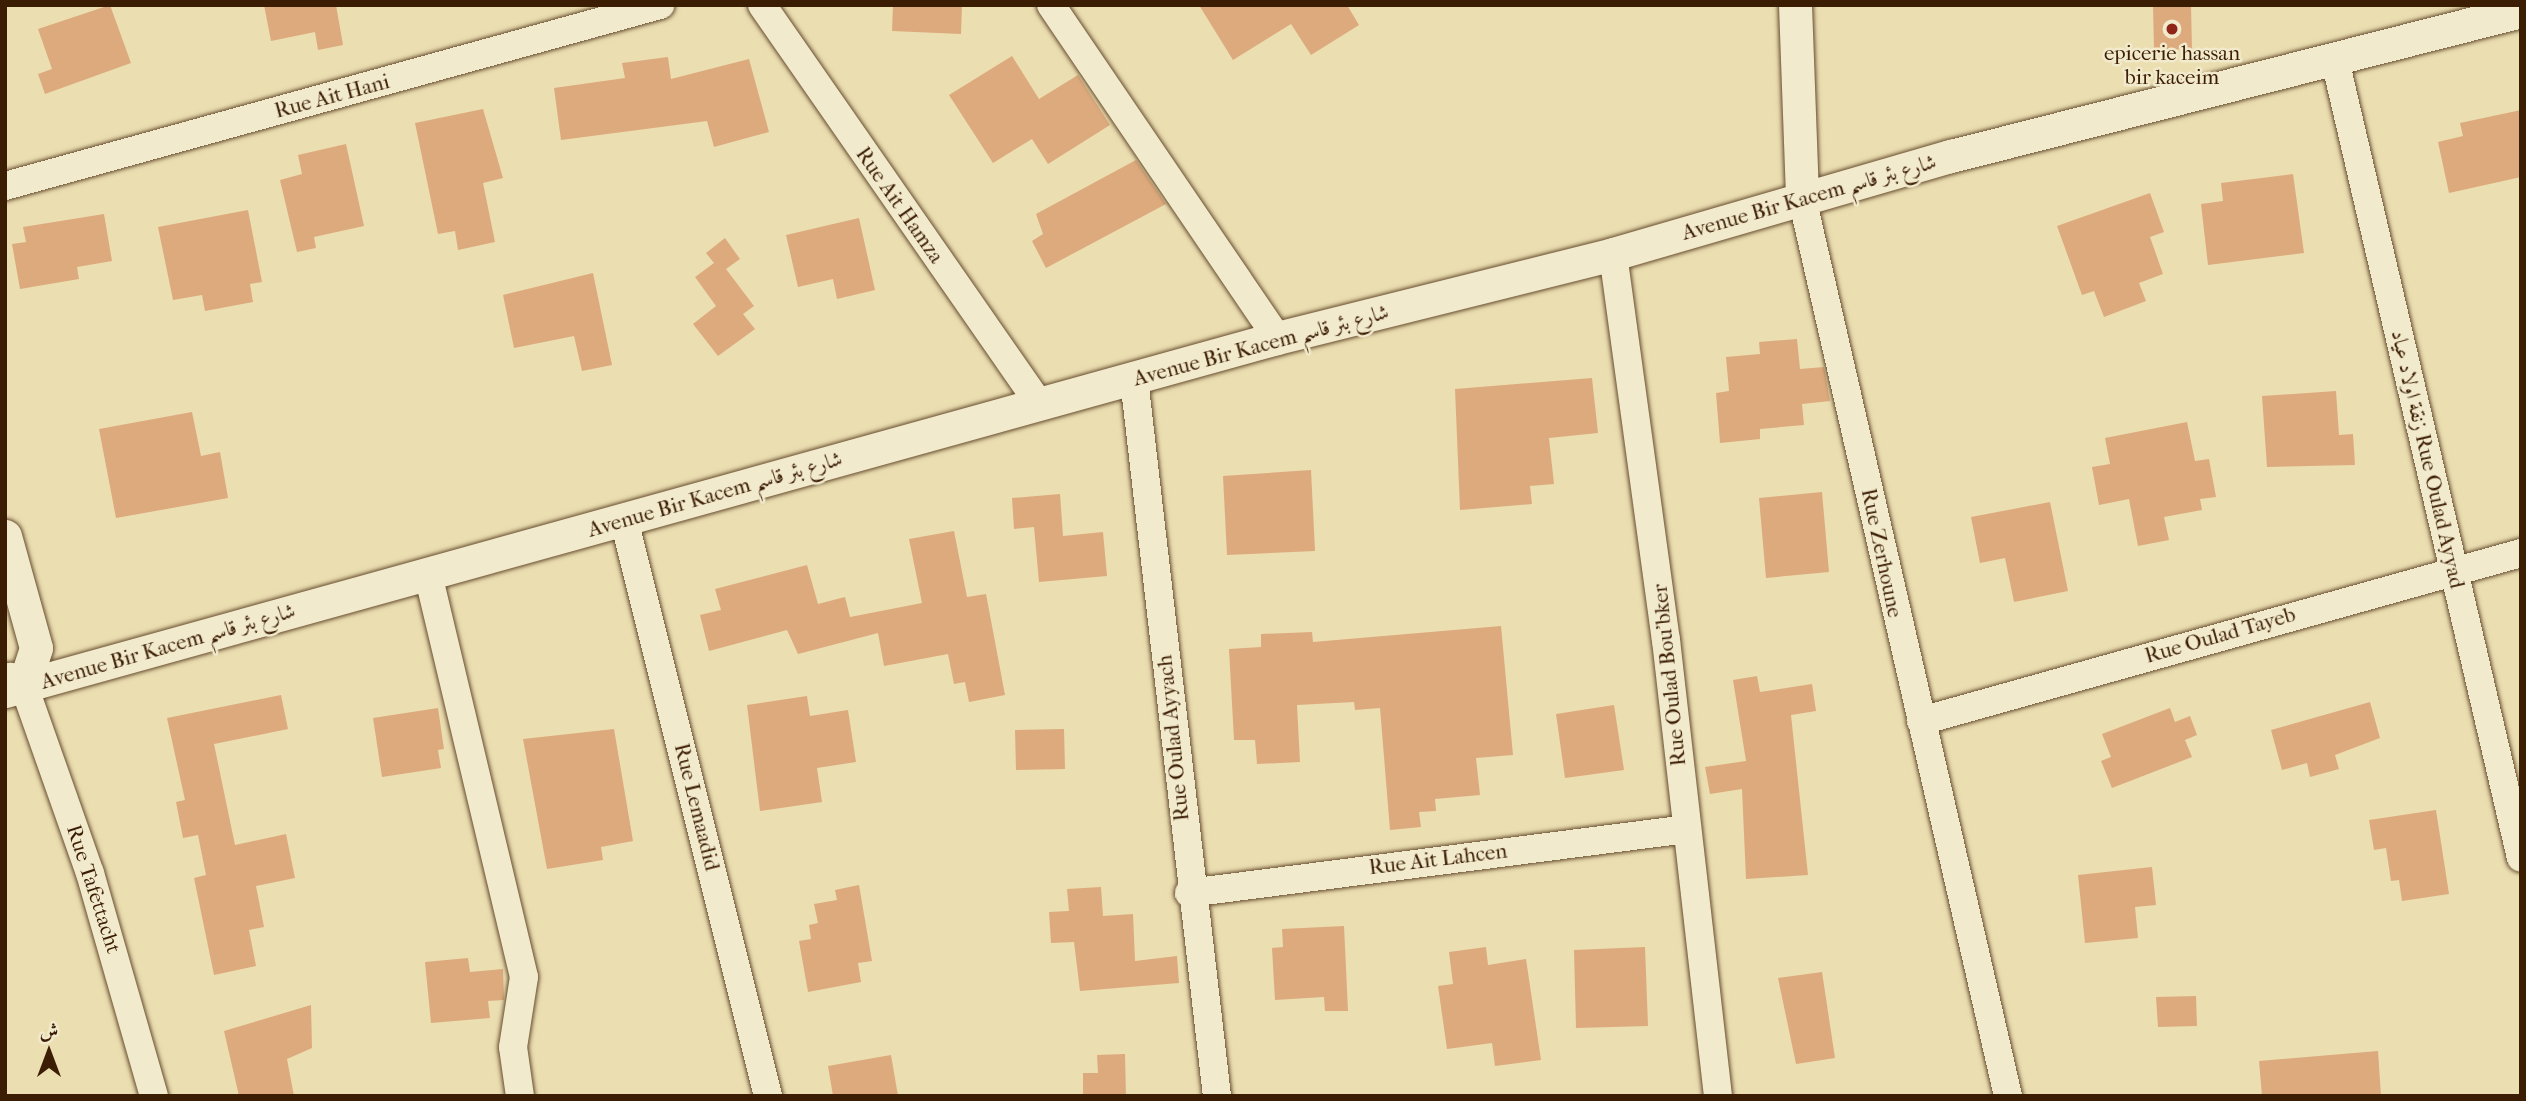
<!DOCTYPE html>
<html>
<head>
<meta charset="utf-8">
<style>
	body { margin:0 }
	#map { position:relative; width:2526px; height:1101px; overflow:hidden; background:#ebdeb1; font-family:"IM FELL French Canon",Amiri,serif }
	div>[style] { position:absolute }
	.building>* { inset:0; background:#ddaa7d }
	.roads { filter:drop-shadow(0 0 2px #674d2f) drop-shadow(0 0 2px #674d2f) }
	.minor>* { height:28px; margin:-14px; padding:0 14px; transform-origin:14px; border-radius:14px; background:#f2eacc }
	.tertiary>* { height:33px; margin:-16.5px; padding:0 16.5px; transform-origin:16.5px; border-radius:16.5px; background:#f2eacc }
	.dots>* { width:19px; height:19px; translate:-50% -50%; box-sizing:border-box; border:4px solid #f2eacc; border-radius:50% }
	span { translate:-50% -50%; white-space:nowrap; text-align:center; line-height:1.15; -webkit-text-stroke:5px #f2eacc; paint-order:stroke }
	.poi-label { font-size:21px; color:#3b1d04 }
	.street-label { font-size:21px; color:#3b1d04 }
	.frame { position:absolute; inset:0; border:7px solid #3b1d04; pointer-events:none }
	.north { position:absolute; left:14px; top:1017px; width:70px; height:70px; -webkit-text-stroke:5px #f2eacc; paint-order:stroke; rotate:0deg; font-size:19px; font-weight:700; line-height:28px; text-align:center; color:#3b1d04 }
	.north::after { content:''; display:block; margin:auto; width:24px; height:32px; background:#3b1d04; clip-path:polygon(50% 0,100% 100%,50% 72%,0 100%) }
</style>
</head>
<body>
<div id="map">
	<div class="building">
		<i style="clip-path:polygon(110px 5px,131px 63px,45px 94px,38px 74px,52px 69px,38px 29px)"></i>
		<i style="clip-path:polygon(264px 5px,336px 5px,343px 45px,318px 50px,315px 32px,271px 41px)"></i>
		<i style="clip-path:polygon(893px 5px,962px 5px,961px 34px,892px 31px)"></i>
		<i style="clip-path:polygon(1199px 5px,1347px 5px,1359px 25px,1311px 55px,1291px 24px,1233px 60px)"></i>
		<i style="clip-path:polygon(2153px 5px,2191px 5px,2192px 49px,2154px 50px)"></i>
		<i style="clip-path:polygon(1012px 56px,1039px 99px,1078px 75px,1110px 125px,1048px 164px,1032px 139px,993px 163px,949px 95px)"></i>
		<i style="clip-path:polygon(668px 57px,671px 79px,749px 59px,769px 132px,714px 147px,707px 121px,561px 140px,554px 88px,625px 78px,622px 63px)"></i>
		<i style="clip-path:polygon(483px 109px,503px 178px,483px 183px,495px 242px,458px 250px,455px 231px,438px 234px,415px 123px)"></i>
		<i style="clip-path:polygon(2521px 110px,2521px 177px,2449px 193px,2438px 142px,2463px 136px,2460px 123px)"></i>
		<i style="clip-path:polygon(346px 144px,364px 226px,314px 237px,316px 248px,297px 252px,280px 180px,302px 174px,298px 155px)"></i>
		<i style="clip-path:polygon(1136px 160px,1166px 204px,1046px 268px,1032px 241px,1043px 234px,1036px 214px)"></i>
		<i style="clip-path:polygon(2293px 174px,2304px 253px,2208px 265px,2201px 204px,2223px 201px,2221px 183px)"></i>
		<i style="clip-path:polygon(2150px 193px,2164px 232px,2150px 237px,2163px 274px,2139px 283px,2146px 301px,2104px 317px,2094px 291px,2082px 295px,2057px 226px)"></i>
		<i style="clip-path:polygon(248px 210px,262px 282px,250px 284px,253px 302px,205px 311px,202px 295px,173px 300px,158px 227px)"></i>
		<i style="clip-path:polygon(104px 214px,112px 261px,77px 267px,79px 279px,20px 289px,12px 244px,26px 242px,23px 227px)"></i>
		<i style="clip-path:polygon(859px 218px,875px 290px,837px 299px,833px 279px,798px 287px,786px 235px)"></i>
		<i style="clip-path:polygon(725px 238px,740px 259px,726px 269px,754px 306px,743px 314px,755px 329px,718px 356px,693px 324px,716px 306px,695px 277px,714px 263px,706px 253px)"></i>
		<i style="clip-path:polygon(593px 273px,612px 365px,582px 371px,574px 336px,514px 348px,503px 295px)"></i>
		<i style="clip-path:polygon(1797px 339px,1800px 369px,1824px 367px,1830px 401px,1802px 404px,1804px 425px,1760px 429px,1760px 439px,1720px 443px,1716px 393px,1729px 391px,1726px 357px,1760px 354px,1759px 342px)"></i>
		<i style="clip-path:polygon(1592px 378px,1598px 433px,1549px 438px,1554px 484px,1530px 486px,1532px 504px,1460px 510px,1455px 389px)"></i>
		<i style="clip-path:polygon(2336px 391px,2339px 435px,2353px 434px,2355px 465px,2267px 467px,2262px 396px)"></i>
		<i style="clip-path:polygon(192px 412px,201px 456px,220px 452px,228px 498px,116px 518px,99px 429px)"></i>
		<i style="clip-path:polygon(2187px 422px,2195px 461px,2209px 459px,2216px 497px,2200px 499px,2202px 510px,2164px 517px,2169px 540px,2138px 546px,2129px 499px,2099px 505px,2092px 467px,2110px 464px,2105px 438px)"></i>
		<i style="clip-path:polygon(1311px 470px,1315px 551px,1227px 555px,1223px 476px)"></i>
		<i style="clip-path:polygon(1822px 492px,1829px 572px,1766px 578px,1759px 498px)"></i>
		<i style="clip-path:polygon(1060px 494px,1063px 536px,1103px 532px,1107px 576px,1039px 582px,1034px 527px,1014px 529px,1012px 498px)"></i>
		<i style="clip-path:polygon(2050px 502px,2068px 591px,2014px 602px,2005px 558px,1980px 563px,1971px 517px)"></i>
		<i style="clip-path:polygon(954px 531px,967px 597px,986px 594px,1005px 695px,969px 702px,965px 682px,954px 684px,948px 654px,884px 666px,878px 633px,798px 654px,787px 630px,709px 651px,700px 615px,721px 610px,715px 589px,807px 565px,818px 604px,845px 597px,850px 617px,922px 603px,909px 539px)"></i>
		<i style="clip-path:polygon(1501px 626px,1513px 755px,1476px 758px,1480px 795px,1435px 799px,1436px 811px,1419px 812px,1421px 827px,1390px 830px,1380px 708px,1355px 710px,1354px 702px,1297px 705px,1300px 762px,1257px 764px,1255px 740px,1234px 740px,1229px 649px,1261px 647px,1261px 634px,1312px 632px,1313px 642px)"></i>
		<i style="clip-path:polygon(1757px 676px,1760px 692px,1812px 684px,1816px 711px,1791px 715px,1808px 875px,1746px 879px,1742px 789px,1710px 794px,1705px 767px,1746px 761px,1733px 680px)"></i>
		<i style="clip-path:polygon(281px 695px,288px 729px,214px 744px,235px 845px,286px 834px,295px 878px,256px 886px,264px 927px,249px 930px,256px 966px,214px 975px,194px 878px,206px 875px,198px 835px,183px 838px,176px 802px,185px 800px,167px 718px)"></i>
		<i style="clip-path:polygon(807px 696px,810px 716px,848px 710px,856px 762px,817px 768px,822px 802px,760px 811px,747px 705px)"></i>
		<i style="clip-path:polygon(2370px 702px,2380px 738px,2335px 755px,2339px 769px,2310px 777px,2307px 763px,2282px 770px,2271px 730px)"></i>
		<i style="clip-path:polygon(1614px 705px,1624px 770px,1565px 778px,1556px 714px)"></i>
		<i style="clip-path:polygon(438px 708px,444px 749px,438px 750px,441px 768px,382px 777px,373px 718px)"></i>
		<i style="clip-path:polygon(2170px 708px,2175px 722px,2190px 716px,2197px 735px,2185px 740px,2192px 757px,2112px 788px,2101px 761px,2111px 757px,2102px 734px)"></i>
		<i style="clip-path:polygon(614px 729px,633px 841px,601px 847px,603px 860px,547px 869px,523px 739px)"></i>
		<i style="clip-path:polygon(1064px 729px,1065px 769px,1016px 770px,1015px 730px)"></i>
		<i style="clip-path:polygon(2436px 810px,2449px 894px,2402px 901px,2399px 880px,2391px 881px,2386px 848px,2374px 850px,2369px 820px)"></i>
		<i style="clip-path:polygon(2152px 867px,2156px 905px,2135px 907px,2138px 938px,2085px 943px,2078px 875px)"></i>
		<i style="clip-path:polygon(859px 885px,872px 961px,858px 963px,861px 982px,808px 992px,799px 941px,811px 939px,809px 925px,818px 923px,814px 904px,837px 900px,835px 890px)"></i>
		<i style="clip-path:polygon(1101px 887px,1103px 916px,1133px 914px,1135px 961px,1177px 956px,1179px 983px,1080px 991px,1074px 942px,1051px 943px,1049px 912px,1069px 911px,1067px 889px)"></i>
		<i style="clip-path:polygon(1344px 926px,1348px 1011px,1325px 1011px,1324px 997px,1275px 1000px,1272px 948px,1283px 947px,1282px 929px)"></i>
		<i style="clip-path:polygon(1486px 947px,1488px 965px,1526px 959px,1541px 1060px,1495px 1066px,1492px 1043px,1447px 1049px,1438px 986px,1453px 984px,1449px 952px)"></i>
		<i style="clip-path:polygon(1645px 947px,1648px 1026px,1576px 1028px,1574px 950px)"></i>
		<i style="clip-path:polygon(468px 958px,470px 972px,503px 969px,504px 1000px,488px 1001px,490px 1018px,431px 1023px,425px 962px)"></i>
		<i style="clip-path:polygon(1822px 972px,1835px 1058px,1796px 1064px,1778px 978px)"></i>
		<i style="clip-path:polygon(2196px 996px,2197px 1026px,2158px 1027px,2156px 997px)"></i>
		<i style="clip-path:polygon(311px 1005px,312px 1048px,287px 1059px,294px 1096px,239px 1096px,224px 1031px)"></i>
		<i style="clip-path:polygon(2378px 1051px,2381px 1096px,2262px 1096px,2259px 1061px)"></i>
		<i style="clip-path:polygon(1125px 1054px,1126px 1096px,1083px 1096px,1083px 1073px,1098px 1073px,1097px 1055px)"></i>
		<i style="clip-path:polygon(891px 1055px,898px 1096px,833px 1096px,828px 1066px)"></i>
	</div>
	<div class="roads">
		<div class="minor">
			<i style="left:762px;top:5px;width:486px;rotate:55.2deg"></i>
			<i style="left:1051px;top:5px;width:402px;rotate:55.8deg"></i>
			<i style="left:2335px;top:60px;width:819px;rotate:76.88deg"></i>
			<i style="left:5px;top:186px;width:680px;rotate:-15.45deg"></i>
			<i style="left:1802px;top:198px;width:921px;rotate:77.08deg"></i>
			<i style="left:1613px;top:254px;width:390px;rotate:82.2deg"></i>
			<i style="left:1666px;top:640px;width:459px;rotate:83.5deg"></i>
			<i style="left:1134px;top:379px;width:722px;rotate:83.4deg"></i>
			<i style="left:624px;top:520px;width:594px;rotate:75.96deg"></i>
			<i style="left:428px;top:574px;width:414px;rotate:76.6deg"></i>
			<i style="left:524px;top:977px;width:71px;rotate:98.9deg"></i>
			<i style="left:513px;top:1047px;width:49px;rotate:81.9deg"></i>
			<i style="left:24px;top:686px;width:198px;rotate:70.6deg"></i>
			<i style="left:90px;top:873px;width:232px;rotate:74deg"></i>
			<i style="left:1921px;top:721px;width:623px;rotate:-15.64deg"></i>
			<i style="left:1189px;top:893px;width:502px;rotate:-7.32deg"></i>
		</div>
		<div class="tertiary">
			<i style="left:1795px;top:5px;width:193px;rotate:87.9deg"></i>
			<i style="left:5px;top:536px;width:116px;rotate:74.5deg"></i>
			<i style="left:36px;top:648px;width:40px;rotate:108deg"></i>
			<i style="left:24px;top:686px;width:16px;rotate:-153deg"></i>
			<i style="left:5px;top:691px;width:1320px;rotate:-15.51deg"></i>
			<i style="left:1277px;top:338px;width:346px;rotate:-14deg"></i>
			<i style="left:1613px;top:254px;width:352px;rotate:-16.2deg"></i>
			<i style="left:1951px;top:156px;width:588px;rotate:-14.27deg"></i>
		</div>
	</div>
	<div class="dots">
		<i style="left:2172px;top:29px;background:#8f2418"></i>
	</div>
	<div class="poi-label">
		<span style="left:2172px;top:65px">epicerie hassan<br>bir kaceim</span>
	</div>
	<div class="street-label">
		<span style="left:332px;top:96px;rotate:-15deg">Rue Ait Hani</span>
		<span style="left:1809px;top:197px;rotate:-16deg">Avenue Bir Kacem شارع بئر قاسم</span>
		<span style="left:900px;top:205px;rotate:55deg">Rue Ait Hamza</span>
		<span style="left:1261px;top:345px;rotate:-15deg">Avenue Bir Kacem شارع بئر قاسم</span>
		<span style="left:2428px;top:459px;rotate:77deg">زنقة اولاد عياد Rue Oulad Ayyad</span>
		<span style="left:715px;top:494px;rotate:-16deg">Avenue Bir Kacem شارع بئر قاسم</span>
		<span style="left:1882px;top:553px;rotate:78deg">Rue Zerhoune</span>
		<span style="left:2220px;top:635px;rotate:-16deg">Rue Oulad Tayeb</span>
		<span style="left:168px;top:646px;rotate:-16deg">Avenue Bir Kacem شارع بئر قاسم</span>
		<span style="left:1669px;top:675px;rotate:-96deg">Rue Oulad Bou'bker</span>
		<span style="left:1173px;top:738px;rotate:-96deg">Rue Oulad Ayyach</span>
		<span style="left:697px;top:807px;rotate:76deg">Rue Lemaadid</span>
		<span style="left:1438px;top:859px;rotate:-7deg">Rue Ait Lahcen</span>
		<span style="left:94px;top:889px;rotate:72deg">Rue Tafettacht</span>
	</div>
	<div class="frame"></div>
	<div class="north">ش</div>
</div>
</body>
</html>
